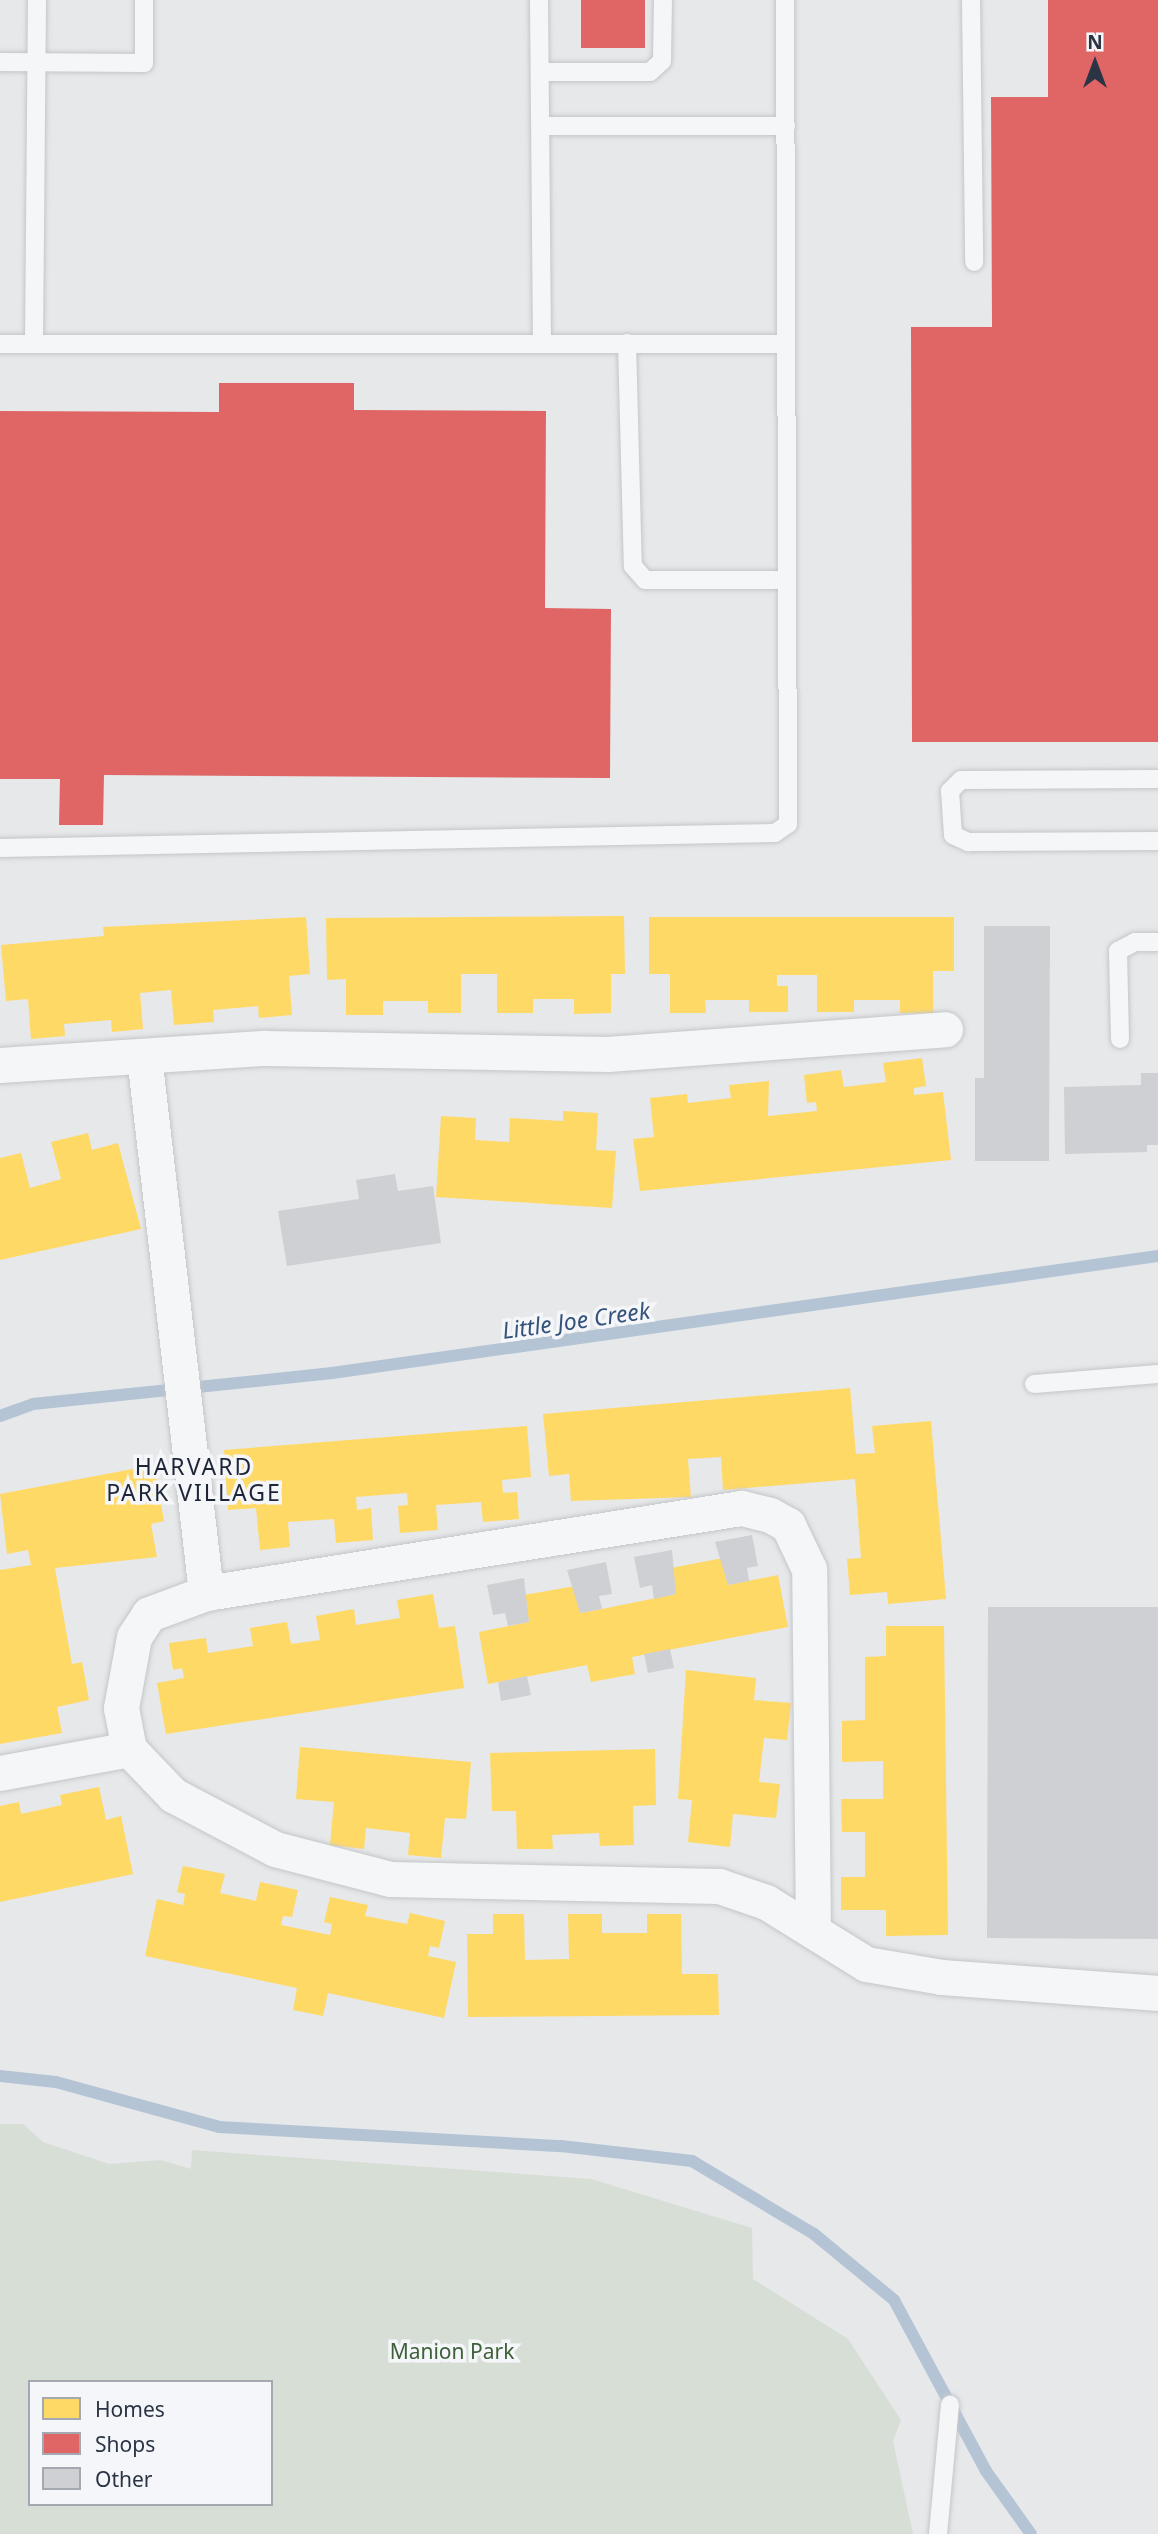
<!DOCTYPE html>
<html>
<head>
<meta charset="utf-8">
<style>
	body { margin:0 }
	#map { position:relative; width:1158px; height:2534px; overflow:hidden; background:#e6e8ea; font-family:"Noto Sans",sans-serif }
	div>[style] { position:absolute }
	.green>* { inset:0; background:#d6ded6 }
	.homes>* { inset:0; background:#ffd966 }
	.shops>* { inset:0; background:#e06666 }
	.stream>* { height:12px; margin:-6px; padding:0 6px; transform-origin:6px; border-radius:6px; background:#b4c4d5 }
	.building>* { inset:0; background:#ced0d3 }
	.roads { filter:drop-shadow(0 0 2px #c4c6c8) drop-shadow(0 0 2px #c4c6c8) }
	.lane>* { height:18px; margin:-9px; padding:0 9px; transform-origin:9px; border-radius:9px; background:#f5f6f7 }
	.street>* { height:35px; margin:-17.5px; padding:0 17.5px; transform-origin:17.5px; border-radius:17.5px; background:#f5f6f7 }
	span { translate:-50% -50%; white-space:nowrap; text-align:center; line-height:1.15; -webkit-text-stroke:7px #f4f6f9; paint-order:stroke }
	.park-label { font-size:21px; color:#3f6138 }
	.water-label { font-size:23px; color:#34527a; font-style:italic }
	.neighbourhood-label { font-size:23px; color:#1d2536; letter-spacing:2px }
	.legend { position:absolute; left:28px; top:2380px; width:245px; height:126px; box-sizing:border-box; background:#f4f6f9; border:2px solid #a4a8b1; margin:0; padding:9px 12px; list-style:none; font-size:21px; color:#2b3445 }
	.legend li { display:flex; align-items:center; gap:14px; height:35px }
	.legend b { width:35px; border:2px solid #a4a8b1 }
	.north { position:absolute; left:1060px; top:28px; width:70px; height:70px; -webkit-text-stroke:5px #f4f6f9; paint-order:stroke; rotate:0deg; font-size:19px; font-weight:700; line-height:28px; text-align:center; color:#2b3445 }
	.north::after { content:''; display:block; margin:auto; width:24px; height:32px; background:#2b3445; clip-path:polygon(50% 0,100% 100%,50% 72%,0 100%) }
</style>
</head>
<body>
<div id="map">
	<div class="green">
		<i style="clip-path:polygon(evenodd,0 2124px,23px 2124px,43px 2142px,109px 2164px,161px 2160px,191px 2169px,192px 2150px,591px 2179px,752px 2228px,753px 2279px,848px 2339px,901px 2420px,893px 2441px,913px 2534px,0 2534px,0 2124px,30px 2382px,271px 2382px,271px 2504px,30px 2504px,30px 2382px)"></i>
	</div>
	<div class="homes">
		<i style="clip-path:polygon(624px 916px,625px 974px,611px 974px,611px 1013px,574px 1014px,574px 999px,533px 999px,533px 1013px,497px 1013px,497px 974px,461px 974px,461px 1013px,428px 1013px,428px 1001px,383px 1001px,383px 1015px,346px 1015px,346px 979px,327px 980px,326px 918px)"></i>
		<i style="clip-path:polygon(306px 917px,310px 974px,289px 976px,292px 1015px,259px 1018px,258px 1006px,213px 1010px,214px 1022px,174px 1025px,171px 990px,140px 993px,143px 1029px,112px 1032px,111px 1020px,64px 1024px,65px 1036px,31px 1039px,28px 999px,6px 1001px,1px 945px,104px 936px,103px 927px)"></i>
		<i style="clip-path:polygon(649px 917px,954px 917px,954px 971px,933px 971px,933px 1013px,900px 1013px,900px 1000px,854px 1000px,854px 1012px,817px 1012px,817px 975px,777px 975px,777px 986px,788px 986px,788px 1012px,749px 1012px,749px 1000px,705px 1000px,706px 1013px,670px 1013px,670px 974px,649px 974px)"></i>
		<i style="clip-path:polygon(922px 1058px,926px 1086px,914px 1088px,914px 1095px,943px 1092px,951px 1160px,640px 1191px,633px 1139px,654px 1137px,650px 1098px,687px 1094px,688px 1103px,731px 1098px,729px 1085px,769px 1081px,768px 1116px,817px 1111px,816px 1102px,807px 1103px,804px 1075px,841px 1070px,844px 1087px,886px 1082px,883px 1063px)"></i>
		<i style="clip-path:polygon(563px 1111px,598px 1113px,596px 1150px,616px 1151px,612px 1208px,436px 1197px,441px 1116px,476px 1118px,475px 1140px,509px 1142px,510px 1118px,563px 1121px)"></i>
		<i style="clip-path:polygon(88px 1133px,92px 1150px,118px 1143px,141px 1229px,0 1260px,0 1158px,21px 1153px,30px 1188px,61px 1179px,51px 1142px)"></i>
		<i style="clip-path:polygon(850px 1388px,856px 1454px,875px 1453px,872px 1426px,931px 1421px,946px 1599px,888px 1604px,887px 1592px,850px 1595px,847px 1559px,861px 1558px,855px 1479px,723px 1490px,721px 1457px,688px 1459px,691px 1497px,571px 1501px,569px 1474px,549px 1476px,543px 1414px)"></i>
		<i style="clip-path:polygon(527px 1426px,531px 1477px,502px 1480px,503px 1493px,517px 1492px,519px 1519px,483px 1522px,481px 1502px,436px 1505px,438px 1530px,400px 1533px,398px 1506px,408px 1505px,407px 1493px,356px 1497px,357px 1510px,371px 1508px,373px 1540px,336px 1543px,334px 1519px,288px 1522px,290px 1547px,260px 1550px,256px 1508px,228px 1510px,224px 1450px)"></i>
		<i style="clip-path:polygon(154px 1465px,164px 1521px,151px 1524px,157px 1557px,55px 1568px,72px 1664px,82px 1662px,89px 1700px,57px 1707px,62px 1733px,0 1744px,0 1570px,31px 1565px,28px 1550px,7px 1554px,0 1494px)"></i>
		<i style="clip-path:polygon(723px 1558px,728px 1585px,778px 1575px,788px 1627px,632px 1657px,635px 1674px,591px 1682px,587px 1665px,488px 1684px,479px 1632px,529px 1622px,524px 1595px,575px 1586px,580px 1613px,602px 1609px,676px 1594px,671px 1568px)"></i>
		<i style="clip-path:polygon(433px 1594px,439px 1628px,455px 1626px,464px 1688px,166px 1734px,157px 1683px,184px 1678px,182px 1668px,173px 1670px,169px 1643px,206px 1638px,208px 1653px,253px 1646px,250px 1628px,287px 1622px,291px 1644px,320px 1640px,316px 1616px,354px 1609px,356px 1625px,400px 1618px,397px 1600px)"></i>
		<i style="clip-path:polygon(886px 1626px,944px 1626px,948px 1935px,886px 1936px,886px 1910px,841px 1910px,841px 1877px,865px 1877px,865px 1832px,842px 1832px,841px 1799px,883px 1799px,883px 1761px,842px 1762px,842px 1721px,865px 1720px,865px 1657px,886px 1656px)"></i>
		<i style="clip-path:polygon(686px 1670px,756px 1678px,754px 1700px,791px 1703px,787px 1740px,764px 1738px,759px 1782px,780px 1784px,776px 1818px,733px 1814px,730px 1847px,688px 1842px,692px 1800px,678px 1799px)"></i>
		<i style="clip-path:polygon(300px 1747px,471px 1762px,466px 1819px,445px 1818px,441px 1858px,408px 1855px,410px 1833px,366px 1828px,364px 1849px,330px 1845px,334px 1802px,296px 1799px)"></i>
		<i style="clip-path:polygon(655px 1749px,656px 1805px,633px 1806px,634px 1845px,600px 1846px,599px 1833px,552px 1835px,553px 1849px,517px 1849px,516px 1811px,492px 1811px,490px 1753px)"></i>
		<i style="clip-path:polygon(99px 1787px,106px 1820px,121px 1816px,133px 1874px,0 1902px,0 1806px,19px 1802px,21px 1814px,62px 1805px,60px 1795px)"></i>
		<i style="clip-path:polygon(183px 1866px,225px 1874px,220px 1893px,256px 1901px,260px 1882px,298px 1890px,292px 1917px,283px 1916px,281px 1925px,330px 1935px,332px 1924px,324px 1922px,330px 1897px,368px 1905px,365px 1916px,407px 1924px,410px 1913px,445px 1921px,439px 1948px,430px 1946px,428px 1956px,456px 1962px,444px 2018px,328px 1993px,323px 2016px,293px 2010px,297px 1988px,145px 1956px,157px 1899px,183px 1905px,185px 1894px,177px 1892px)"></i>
		<i style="clip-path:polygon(493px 1914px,524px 1914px,525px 1960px,569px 1959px,568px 1914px,602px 1914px,602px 1933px,647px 1933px,647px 1914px,681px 1914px,682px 1974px,718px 1974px,719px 2015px,468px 2017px,467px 1934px,493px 1934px)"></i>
	</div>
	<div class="shops">
		<i style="clip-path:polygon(581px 0,645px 0,645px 48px,581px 48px)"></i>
		<i style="clip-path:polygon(1048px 0,1158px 0,1158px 742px,912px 742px,911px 327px,992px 327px,991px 97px,1048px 97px)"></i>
		<i style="clip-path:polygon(219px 383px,354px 383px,354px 410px,546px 411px,545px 608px,611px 609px,610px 778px,104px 775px,103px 825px,59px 825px,60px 779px,0 779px,0 411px,219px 412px)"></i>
	</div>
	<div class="stream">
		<i style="left:0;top:1416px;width:35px;rotate:-20deg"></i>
		<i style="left:33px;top:1404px;width:301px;rotate:-5.9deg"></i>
		<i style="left:332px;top:1373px;width:834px;rotate:-8.06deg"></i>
		<i style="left:0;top:2076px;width:56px;rotate:6.1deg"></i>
		<i style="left:56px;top:2082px;width:169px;rotate:15.4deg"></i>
		<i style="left:219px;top:2127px;width:343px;rotate:3.2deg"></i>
		<i style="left:561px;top:2146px;width:132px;rotate:6.5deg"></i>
		<i style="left:692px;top:2161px;width:142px;rotate:30.9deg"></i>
		<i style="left:814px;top:2234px;width:104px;rotate:39.5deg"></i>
		<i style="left:894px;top:2300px;width:194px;rotate:61.7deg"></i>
		<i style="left:986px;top:2471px;width:77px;rotate:54.5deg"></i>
	</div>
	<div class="building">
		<i style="clip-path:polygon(984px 926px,1050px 926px,1049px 1161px,975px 1161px,975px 1078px,984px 1078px)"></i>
		<i style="clip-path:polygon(1141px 1073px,1158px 1073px,1158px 1145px,1147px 1145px,1147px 1152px,1065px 1154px,1064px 1087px,1141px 1085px)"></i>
		<i style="clip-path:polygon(395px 1174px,398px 1191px,433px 1186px,441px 1243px,287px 1266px,278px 1211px,359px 1199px,356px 1180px)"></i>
		<i style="clip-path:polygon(752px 1535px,758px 1566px,747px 1568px,749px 1581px,728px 1585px,715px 1542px)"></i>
		<i style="clip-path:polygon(672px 1550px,676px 1594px,654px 1599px,652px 1585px,640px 1588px,634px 1557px)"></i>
		<i style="clip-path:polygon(606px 1562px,612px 1594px,599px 1596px,602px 1609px,580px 1613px,567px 1570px)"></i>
		<i style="clip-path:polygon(524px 1578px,529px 1622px,508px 1626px,505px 1613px,493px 1615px,487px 1585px)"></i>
		<i style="clip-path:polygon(988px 1607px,1158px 1607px,1158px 1939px,987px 1938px)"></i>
		<i style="clip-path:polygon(670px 1649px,674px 1668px,648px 1673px,644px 1654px)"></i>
		<i style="clip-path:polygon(527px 1676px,531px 1695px,501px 1701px,498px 1682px)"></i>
	</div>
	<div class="roads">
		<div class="lane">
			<i style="left:539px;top:0;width:343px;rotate:89.5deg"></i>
			<i style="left:971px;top:0;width:262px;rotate:89.3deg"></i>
			<i style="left:0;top:62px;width:144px;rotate:0.4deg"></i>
			<i style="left:144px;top:63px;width:63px;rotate:-90deg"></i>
			<i style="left:540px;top:72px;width:110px"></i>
			<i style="left:650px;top:72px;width:16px;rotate:-43deg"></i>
			<i style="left:662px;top:61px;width:61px;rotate:-89.1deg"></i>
			<i style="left:541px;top:126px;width:245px"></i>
			<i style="left:627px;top:343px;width:223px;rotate:88.5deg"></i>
			<i style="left:633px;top:566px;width:18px;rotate:49deg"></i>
			<i style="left:645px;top:580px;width:142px"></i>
			<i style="left:0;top:344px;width:34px"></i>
			<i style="left:34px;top:344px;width:344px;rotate:-89.5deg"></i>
			<i style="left:34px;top:344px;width:752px"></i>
			<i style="left:1158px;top:779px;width:197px;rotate:179.7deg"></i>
			<i style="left:961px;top:780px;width:16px;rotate:135deg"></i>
			<i style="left:950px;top:791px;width:44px;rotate:86.1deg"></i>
			<i style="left:953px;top:835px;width:17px;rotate:25deg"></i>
			<i style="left:968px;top:842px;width:190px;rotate:-0.3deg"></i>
			<i style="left:0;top:848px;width:775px;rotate:-1.11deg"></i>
			<i style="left:775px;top:833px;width:16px;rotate:-35deg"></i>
			<i style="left:788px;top:824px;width:824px;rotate:-90.21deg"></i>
			<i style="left:1120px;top:1039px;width:88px;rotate:-91.3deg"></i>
			<i style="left:1118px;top:951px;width:19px;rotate:-28deg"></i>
			<i style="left:1135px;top:942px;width:23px"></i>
			<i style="left:1034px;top:1384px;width:124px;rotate:-4.6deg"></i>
			<i style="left:938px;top:2534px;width:130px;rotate:-84.7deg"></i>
		</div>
		<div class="street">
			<i style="left:144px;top:1056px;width:541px;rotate:83.41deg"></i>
			<i style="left:0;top:1065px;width:266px;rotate:-3.7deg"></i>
			<i style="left:265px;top:1048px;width:343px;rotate:1deg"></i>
			<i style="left:608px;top:1054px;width:338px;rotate:-4.2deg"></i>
			<i style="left:0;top:1773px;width:131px;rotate:-10.5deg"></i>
			<i style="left:813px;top:1931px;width:362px;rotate:-90.6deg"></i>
			<i style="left:809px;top:1569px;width:49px;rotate:-115.5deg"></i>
			<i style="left:788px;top:1525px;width:21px;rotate:-151deg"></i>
			<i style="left:770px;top:1515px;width:30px;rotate:-166deg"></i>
			<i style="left:741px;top:1508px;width:542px;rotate:170.97deg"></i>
			<i style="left:206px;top:1593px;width:61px;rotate:159.8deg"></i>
			<i style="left:149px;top:1614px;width:27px;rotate:123deg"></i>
			<i style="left:134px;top:1637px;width:72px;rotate:100.4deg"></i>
			<i style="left:121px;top:1708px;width:42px;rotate:79deg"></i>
			<i style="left:129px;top:1749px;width:64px;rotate:46.3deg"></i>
			<i style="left:173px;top:1795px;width:115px;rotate:27.9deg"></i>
			<i style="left:275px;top:1849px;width:119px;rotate:14.6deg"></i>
			<i style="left:390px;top:1879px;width:329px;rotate:1.2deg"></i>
			<i style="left:719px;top:1886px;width:50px;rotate:18.8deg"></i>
			<i style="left:766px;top:1902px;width:118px;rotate:31.8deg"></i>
			<i style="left:866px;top:1964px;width:77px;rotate:9.7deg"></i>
			<i style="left:942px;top:1977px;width:217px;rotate:4.2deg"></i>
		</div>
	</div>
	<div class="park-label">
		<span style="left:452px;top:2351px">Manion Park</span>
	</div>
	<div class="water-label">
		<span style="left:576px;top:1320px;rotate:-8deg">Little Joe Creek</span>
	</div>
	<div class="neighbourhood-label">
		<span style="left:194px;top:1479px">HARVARD<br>PARK VILLAGE</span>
	</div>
	<ul class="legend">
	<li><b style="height:19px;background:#ffd966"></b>Homes</li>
	<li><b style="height:19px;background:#e06666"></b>Shops</li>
	<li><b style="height:19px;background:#ced0d3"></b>Other</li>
	</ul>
	<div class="north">N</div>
</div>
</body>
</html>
